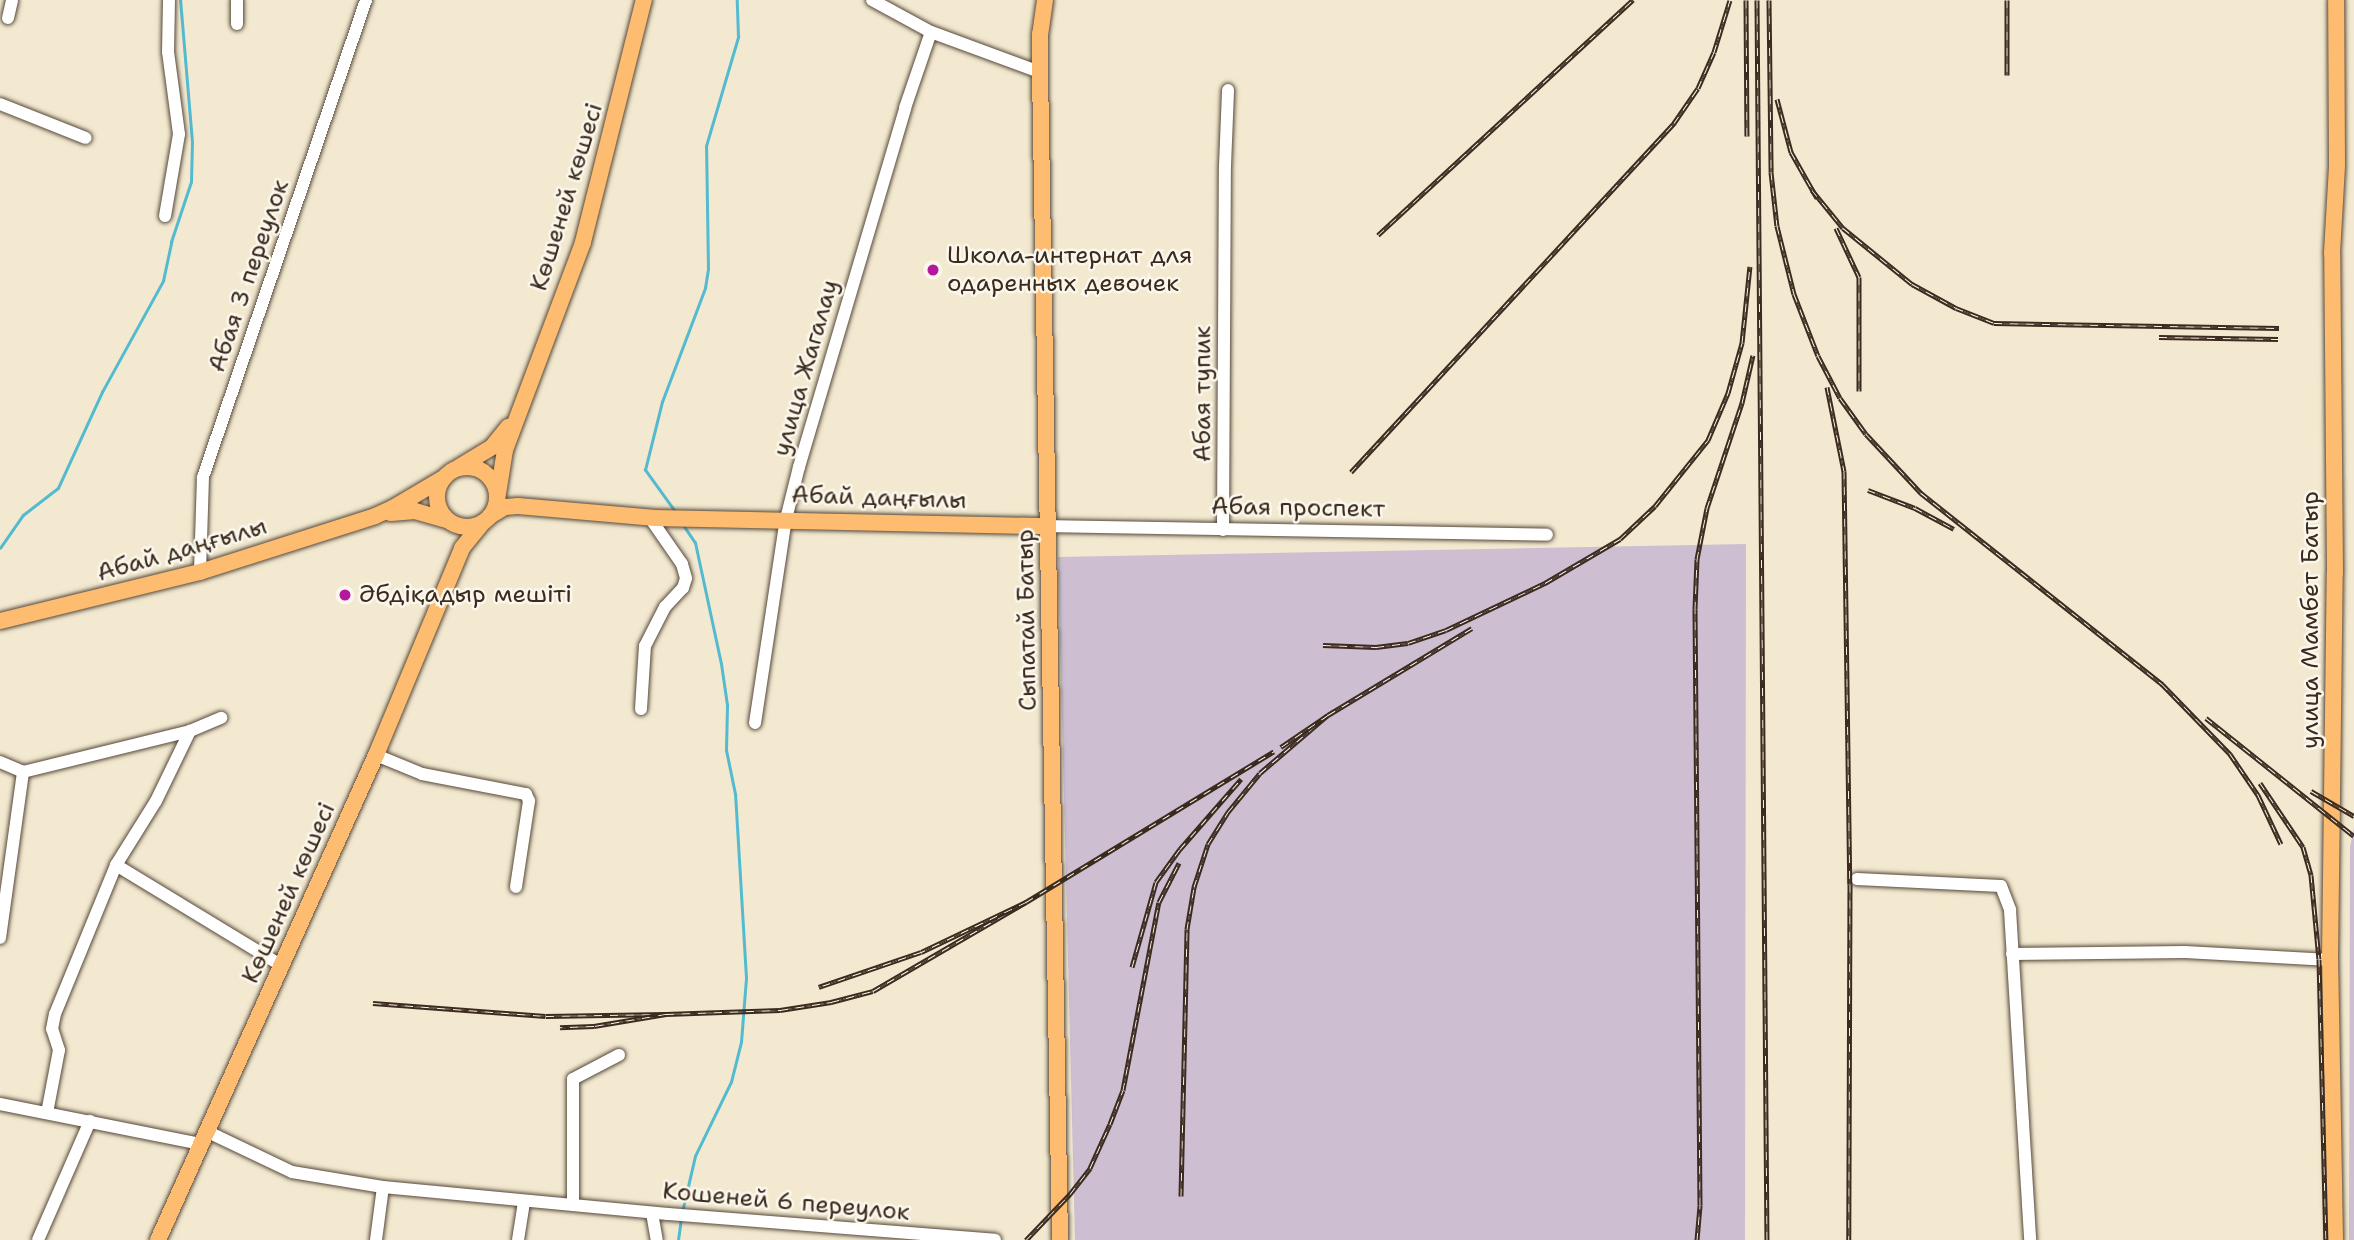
<!DOCTYPE html>
<html>
<head>
<meta charset="utf-8">
<style>
	body { margin:0 }
	#map { position:relative; width:2354px; height:1240px; overflow:hidden; background:#f2e9d0; font-family:"Shantell Sans",sans-serif }
	div>[style] { position:absolute }
	.industrial>* { inset:0; background:#cdbed2 }
	.stream>* { height:2.5px; margin:-1.25px; padding:0 1.25px; transform-origin:1.25px; border-radius:1.25px; background:#53bad0 }
	.roads { filter:drop-shadow(0 0 2px #564739) drop-shadow(0 0 2px #564739) }
	.minor>* { height:12px; margin:-6px; padding:0 6px; transform-origin:6px; border-radius:6px; background:#fff }
	.major>* { height:16px; margin:-8px; padding:0 8px; transform-origin:8px; border-radius:8px; background:#fdbc70 }
	.major>.ring { margin:-8px; padding:0; box-sizing:content-box; background:none; border:16px solid #fdbc70; border-radius:50% }
	.rail>* { height:5px; margin-top:-2.5px; transform-origin:0; background:repeating-linear-gradient(90deg,#fbf7ec 0 8px,#3b2a1e 0 16px); box-sizing:border-box; border-block:2px solid #3b2a1e }
	.dots>* { width:19px; height:19px; translate:-50% -50%; box-sizing:border-box; border:4px solid #fbf7ec; border-radius:50% }
	span { translate:-50% -50%; white-space:nowrap; text-align:center; line-height:1.15; -webkit-text-stroke:5px #fbf7ec; paint-order:stroke }
	.street-label { font-size:24px; color:#3b2a1e }
	.poi-label { font-size:24px; color:#3b2a1e }
	.left { translate:0 -50%; text-align:left }
</style>
</head>
<body>
<div id="map">
	<div class="industrial">
		<i style="clip-path:polygon(1746px 544px,1745px 1240px,1075px 1240px,1058px 557px)"></i>
		<i style="clip-path:polygon(2354px 828px,2354px 1240px,2349px 1240px,2350px 847px)"></i>
	</div>
	<div class="stream">
		<i style="left:676px;top:513px;width:53px;rotate:-125.8deg"></i>
		<i style="left:645px;top:470px;width:70px;rotate:-76deg"></i>
		<i style="left:662px;top:402px;width:122px;rotate:-69.3deg"></i>
		<i style="left:705px;top:288px;width:19px;rotate:-81deg"></i>
		<i style="left:708px;top:269px;width:123px;rotate:-90.9deg"></i>
		<i style="left:706px;top:146px;width:114px;rotate:-73.6deg"></i>
		<i style="left:738px;top:37px;width:37px;rotate:-92deg"></i>
		<i style="left:0;top:548px;width:40px;rotate:-55.1deg"></i>
		<i style="left:23px;top:515px;width:44px;rotate:-37.6deg"></i>
		<i style="left:58px;top:488px;width:106px;rotate:-65.4deg"></i>
		<i style="left:102px;top:392px;width:127px;rotate:-61.2deg"></i>
		<i style="left:163px;top:281px;width:40px;rotate:-78deg"></i>
		<i style="left:171px;top:242px;width:63px;rotate:-71.6deg"></i>
		<i style="left:191px;top:182px;width:40px;rotate:-88.6deg"></i>
		<i style="left:192px;top:142px;width:143px;rotate:-94.8deg"></i>
		<i style="left:682px;top:1212px;width:57px;rotate:-76.9deg"></i>
		<i style="left:695px;top:1156px;width:82px;rotate:-64.1deg"></i>
		<i style="left:731px;top:1082px;width:41px;rotate:-76deg"></i>
		<i style="left:741px;top:1042px;width:64px;rotate:-85.5deg"></i>
		<i style="left:746px;top:978px;width:184px;rotate:-93.4deg"></i>
		<i style="left:735px;top:794px;width:45px;rotate:-101.6deg"></i>
		<i style="left:726px;top:750px;width:45px;rotate:-88.7deg"></i>
		<i style="left:727px;top:705px;width:41px;rotate:-98.3deg"></i>
		<i style="left:721px;top:664px;width:124px;rotate:-102.1deg"></i>
		<i style="left:695px;top:543px;width:22px;rotate:-124deg"></i>
		<i style="left:678px;top:1240px;width:21px;rotate:-82deg"></i>
	</div>
	<div class="roads">
		<div class="minor">
			<i style="left:872px;top:0;width:67px;rotate:28.5deg"></i>
			<i style="left:931px;top:32px;width:116px;rotate:20.2deg"></i>
			<i style="left:8px;top:18px;width:18px;rotate:-77deg"></i>
			<i style="left:237px;top:24px;width:24px;rotate:-90deg"></i>
			<i style="left:0;top:104px;width:92px;rotate:21.6deg"></i>
			<i style="left:165px;top:216px;width:83px;rotate:-80.3deg"></i>
			<i style="left:179px;top:134px;width:83px;rotate:-97.6deg"></i>
			<i style="left:168px;top:52px;width:52px;rotate:-88.9deg"></i>
			<i style="left:1048px;top:526px;width:499px;rotate:1deg"></i>
			<i style="left:1223px;top:530px;width:364px;rotate:-89.7deg"></i>
			<i style="left:1225px;top:166px;width:76px;rotate:-87.7deg"></i>
			<i style="left:200px;top:572px;width:95px;rotate:-88.2deg"></i>
			<i style="left:203px;top:477px;width:504px;rotate:-71.13deg"></i>
			<i style="left:641px;top:709px;width:63px;rotate:-86.4deg"></i>
			<i style="left:645px;top:646px;width:44px;rotate:-62.9deg"></i>
			<i style="left:665px;top:607px;width:26px;rotate:-47deg"></i>
			<i style="left:683px;top:588px;width:10px;rotate:-73deg"></i>
			<i style="left:686px;top:578px;width:15px;rotate:-106deg"></i>
			<i style="left:682px;top:564px;width:56px;rotate:-124.8deg"></i>
			<i style="left:755px;top:723px;width:206px;rotate:-81.4deg"></i>
			<i style="left:786px;top:519px;width:54px;rotate:-76deg"></i>
			<i style="left:799px;top:467px;width:374px;rotate:-73.5deg"></i>
			<i style="left:905px;top:108px;width:80px;rotate:-71.1deg"></i>
			<i style="left:376px;top:755px;width:50px;rotate:22.4deg"></i>
			<i style="left:422px;top:774px;width:106px;rotate:10.9deg"></i>
			<i style="left:526px;top:794px;width:8px;rotate:67deg"></i>
			<i style="left:529px;top:801px;width:87px;rotate:98.6deg"></i>
			<i style="left:0;top:762px;width:25px;rotate:23deg"></i>
			<i style="left:23px;top:772px;width:172px;rotate:-13.8deg"></i>
			<i style="left:190px;top:731px;width:34px;rotate:-23deg"></i>
			<i style="left:116px;top:865px;width:194px;rotate:31.3deg"></i>
			<i style="left:1857px;top:879px;width:144px;rotate:2.8deg"></i>
			<i style="left:2001px;top:886px;width:26px;rotate:69deg"></i>
			<i style="left:2010px;top:910px;width:331px;rotate:86.5deg"></i>
			<i style="left:0;top:938px;width:168px;rotate:-82.1deg"></i>
			<i style="left:2012px;top:954px;width:173px;rotate:-0.7deg"></i>
			<i style="left:2185px;top:952px;width:145px;rotate:3.2deg"></i>
			<i style="left:0;top:1104px;width:204px;rotate:11.3deg"></i>
			<i style="left:47px;top:1113px;width:64px;rotate:-79.2deg"></i>
			<i style="left:59px;top:1050px;width:22px;rotate:-108deg"></i>
			<i style="left:52px;top:1029px;width:15px;rotate:-79deg"></i>
			<i style="left:55px;top:1014px;width:161px;rotate:-67.7deg"></i>
			<i style="left:116px;top:865px;width:75px;rotate:-58deg"></i>
			<i style="left:156px;top:801px;width:78px;rotate:-64.1deg"></i>
			<i style="left:206px;top:1131px;width:95px;rotate:25.5deg"></i>
			<i style="left:292px;top:1172px;width:92px;rotate:9.4deg"></i>
			<i style="left:383px;top:1187px;width:286px;rotate:5.4deg"></i>
			<i style="left:668px;top:1214px;width:328px;rotate:4.5deg"></i>
			<i style="left:573px;top:1205px;width:126px;rotate:-90deg"></i>
			<i style="left:573px;top:1079px;width:52px;rotate:-27.6deg"></i>
			<i style="left:652px;top:1213px;width:27px;rotate:80deg"></i>
			<i style="left:38px;top:1240px;width:130px;rotate:-66.4deg"></i>
			<i style="left:376px;top:1240px;width:53px;rotate:-82.5deg"></i>
			<i style="left:518px;top:1240px;width:39px;rotate:-81deg"></i>
		</div>
		<div class="major">
			<i style="left:1045px;top:0;width:34px;rotate:98deg"></i>
			<i style="left:1040px;top:34px;width:38px;rotate:90deg"></i>
			<i style="left:1040px;top:72px;width:1168px;rotate:89.02deg"></i>
			<i style="left:459px;top:467px;width:39px;rotate:-31deg"></i>
			<i style="left:492px;top:447px;width:26px;rotate:-51deg"></i>
			<i class="ring" style="left:437px;top:467px;width:44px;height:44px"></i>
			<i style="left:497px;top:500px;width:51px;rotate:-80.9deg"></i>
			<i style="left:505px;top:450px;width:222px;rotate:-69.4deg"></i>
			<i style="left:583px;top:242px;width:250px;rotate:-75.9deg"></i>
			<i style="left:391px;top:513px;width:24px;rotate:-5deg"></i>
			<i style="left:415px;top:511px;width:33px;rotate:16deg"></i>
			<i style="left:490px;top:516px;width:17px;rotate:-31deg"></i>
			<i style="left:505px;top:507px;width:13px;rotate:-4deg"></i>
			<i style="left:518px;top:506px;width:138px;rotate:5deg"></i>
			<i style="left:655px;top:518px;width:393px;rotate:1.2deg"></i>
			<i style="left:0;top:621px;width:206px;rotate:-13.8deg"></i>
			<i style="left:200px;top:572px;width:184px;rotate:-17.7deg"></i>
			<i style="left:375px;top:516px;width:20px;rotate:-24deg"></i>
			<i style="left:393px;top:508px;width:57px;rotate:-30.6deg"></i>
			<i style="left:158px;top:1240px;width:532px;rotate:-65.8deg"></i>
			<i style="left:376px;top:755px;width:224px;rotate:-67.4deg"></i>
			<i style="left:462px;top:548px;width:33px;rotate:-51deg"></i>
			<i style="left:2335px;top:1240px;width:280px;rotate:-91deg"></i>
			<i style="left:2330px;top:960px;width:387px;rotate:-89.3deg"></i>
			<i style="left:2335px;top:573px;width:320px;rotate:-90.5deg"></i>
			<i style="left:2332px;top:253px;width:88px;rotate:-86.7deg"></i>
			<i style="left:2337px;top:165px;width:165px;rotate:-90.3deg"></i>
		</div>
	</div>
	<div class="rail">
		<i style="left:1746px;top:0;width:136px;rotate:89.6deg"></i>
		<i style="left:1757px;top:0;width:1240px;rotate:89.54deg"></i>
		<i style="left:1769px;top:0;width:172px;rotate:89.3deg"></i>
		<i style="left:1771px;top:172px;width:54px;rotate:83.7deg"></i>
		<i style="left:1777px;top:226px;width:70px;rotate:76deg"></i>
		<i style="left:1794px;top:294px;width:66px;rotate:68.8deg"></i>
		<i style="left:1818px;top:356px;width:47px;rotate:62.4deg"></i>
		<i style="left:1840px;top:398px;width:44px;rotate:54.2deg"></i>
		<i style="left:1866px;top:434px;width:81px;rotate:47deg"></i>
		<i style="left:1921px;top:493px;width:308px;rotate:38.4deg"></i>
		<i style="left:2162px;top:684px;width:98px;rotate:45.8deg"></i>
		<i style="left:2230px;top:754px;width:50px;rotate:55.7deg"></i>
		<i style="left:2258px;top:795px;width:54px;rotate:64.9deg"></i>
		<i style="left:2007px;top:0;width:75px;rotate:90deg"></i>
		<i style="left:1777px;top:99px;width:55px;rotate:75.2deg"></i>
		<i style="left:1791px;top:152px;width:53px;rotate:60.5deg"></i>
		<i style="left:1812px;top:190px;width:49px;rotate:50.8deg"></i>
		<i style="left:1843px;top:228px;width:89px;rotate:39.1deg"></i>
		<i style="left:1912px;top:284px;width:50px;rotate:28.6deg"></i>
		<i style="left:1956px;top:308px;width:41px;rotate:21.5deg"></i>
		<i style="left:1994px;top:323px;width:285px;rotate:1deg"></i>
		<i style="left:1836px;top:228px;width:54px;rotate:64.9deg"></i>
		<i style="left:1859px;top:277px;width:114px;rotate:90deg"></i>
		<i style="left:1378px;top:235px;width:347px;rotate:-42.7deg"></i>
		<i style="left:2159px;top:337px;width:119px;rotate:1deg"></i>
		<i style="left:1827px;top:387px;width:86px;rotate:78.6deg"></i>
		<i style="left:1844px;top:471px;width:413px;rotate:89.2deg"></i>
		<i style="left:1850px;top:884px;width:356px;rotate:90.2deg"></i>
		<i style="left:1351px;top:472px;width:476px;rotate:-47.2deg"></i>
		<i style="left:1674px;top:123px;width:42px;rotate:-55.6deg"></i>
		<i style="left:1698px;top:88px;width:39px;rotate:-66deg"></i>
		<i style="left:1714px;top:52px;width:54px;rotate:-72.9deg"></i>
		<i style="left:1868px;top:490px;width:50px;rotate:21deg"></i>
		<i style="left:1915px;top:508px;width:44px;rotate:28.3deg"></i>
		<i style="left:1323px;top:645px;width:53px;rotate:2.2deg"></i>
		<i style="left:1376px;top:647px;width:32px;rotate:-7deg"></i>
		<i style="left:1408px;top:643px;width:40px;rotate:-18.9deg"></i>
		<i style="left:1446px;top:630px;width:110px;rotate:-25.4deg"></i>
		<i style="left:1545px;top:583px;width:87px;rotate:-30.4deg"></i>
		<i style="left:1620px;top:539px;width:48px;rotate:-43.3deg"></i>
		<i style="left:1655px;top:506px;width:85px;rotate:-51.2deg"></i>
		<i style="left:1708px;top:440px;width:51px;rotate:-66.9deg"></i>
		<i style="left:1728px;top:393px;width:52px;rotate:-74.4deg"></i>
		<i style="left:1742px;top:343px;width:77px;rotate:-84.1deg"></i>
		<i style="left:1328px;top:715px;width:168px;rotate:-31.1deg"></i>
		<i style="left:2206px;top:718px;width:189px;rotate:38.6deg"></i>
		<i style="left:2260px;top:783px;width:77px;rotate:56.1deg"></i>
		<i style="left:2303px;top:847px;width:29px;rotate:74deg"></i>
		<i style="left:2311px;top:875px;width:84px;rotate:84.6deg"></i>
		<i style="left:2319px;top:959px;width:281px;rotate:88.6deg"></i>
		<i style="left:2311px;top:791px;width:50px;rotate:30.2deg"></i>
		<i style="left:1026px;top:902px;width:290px;rotate:-31.3deg"></i>
		<i style="left:1132px;top:967px;width:88px;rotate:-74.2deg"></i>
		<i style="left:1156px;top:882px;width:41px;rotate:-54deg"></i>
		<i style="left:1180px;top:849px;width:93px;rotate:-48.9deg"></i>
		<i style="left:373px;top:1003px;width:173px;rotate:4.3deg"></i>
		<i style="left:546px;top:1016px;width:120px;rotate:-1deg"></i>
		<i style="left:666px;top:1014px;width:73px;rotate:170.5deg"></i>
		<i style="left:594px;top:1026px;width:34px;rotate:178deg"></i>
		<i style="left:666px;top:1014px;width:114px;rotate:-2deg"></i>
		<i style="left:780px;top:1010px;width:52px;rotate:-8.9deg"></i>
		<i style="left:831px;top:1002px;width:43px;rotate:-14.7deg"></i>
		<i style="left:873px;top:991px;width:177px;rotate:-30.2deg"></i>
		<i style="left:1026px;top:902px;width:116px;rotate:154.5deg"></i>
		<i style="left:921px;top:952px;width:108px;rotate:161.1deg"></i>
		<i style="left:1181px;top:1196px;width:267px;rotate:-88.7deg"></i>
		<i style="left:1187px;top:929px;width:43px;rotate:-80.5deg"></i>
		<i style="left:1194px;top:887px;width:45px;rotate:-72deg"></i>
		<i style="left:1208px;top:844px;width:38px;rotate:-58deg"></i>
		<i style="left:1228px;top:812px;width:50px;rotate:-50.6deg"></i>
		<i style="left:1260px;top:773px;width:89px;rotate:-40.5deg"></i>
		<i style="left:1328px;top:715px;width:57px;rotate:145.8deg"></i>
		<i style="left:1026px;top:1240px;width:64px;rotate:-46.3deg"></i>
		<i style="left:1070px;top:1194px;width:33px;rotate:-52deg"></i>
		<i style="left:1090px;top:1168px;width:48px;rotate:-65.6deg"></i>
		<i style="left:1110px;top:1124px;width:36px;rotate:-69deg"></i>
		<i style="left:1123px;top:1090px;width:191px;rotate:-79.2deg"></i>
		<i style="left:1159px;top:902px;width:44px;rotate:-62.9deg"></i>
		<i style="left:1697px;top:1240px;width:35px;rotate:-85deg"></i>
		<i style="left:1700px;top:1205px;width:596px;rotate:-90.48deg"></i>
		<i style="left:1695px;top:609px;width:50px;rotate:-87.7deg"></i>
		<i style="left:1697px;top:559px;width:52px;rotate:-78.9deg"></i>
		<i style="left:1707px;top:508px;width:111px;rotate:-71.6deg"></i>
		<i style="left:1742px;top:403px;width:49px;rotate:-77.1deg"></i>
	</div>
	<div class="dots">
		<i style="left:933px;top:270px;background:#b5179e"></i>
		<i style="left:345px;top:595px;background:#b5179e"></i>
	</div>
	<div class="street-label">
		<span style="left:567px;top:197px;rotate:-73deg">Көшеней көшесі</span>
		<span style="left:249px;top:276px;rotate:-71deg">Абая 3 переулок</span>
		<span style="left:806px;top:368px;rotate:-74deg">улица Жагалау</span>
		<span style="left:1203px;top:394px;rotate:-90deg">Абая тупик</span>
		<span style="left:879px;top:498px;rotate:2deg">Абай даңғылы</span>
		<span style="left:1298px;top:508px;rotate:1deg">Абая проспект</span>
		<span style="left:182px;top:550px;rotate:-16deg">Абай даңғылы</span>
		<span style="left:1027px;top:620px;rotate:-91deg">Сыпатай Батыр</span>
		<span style="left:2311px;top:620px;rotate:-90deg">улица Мамбет Батыр</span>
		<span style="left:289px;top:893px;rotate:-66deg">Көшеней көшесі</span>
		<span style="left:786px;top:1202px;rotate:5deg">Кошеней 6 переулок</span>
	</div>
	<div class="poi-label">
		<span class="left" style="left:947px;top:270px">Школа-интернат для<br>одаренных девочек</span>
		<span class="left" style="left:359px;top:595px">Әбдіқадыр мешіті</span>
	</div>
</div>
</body>
</html>
